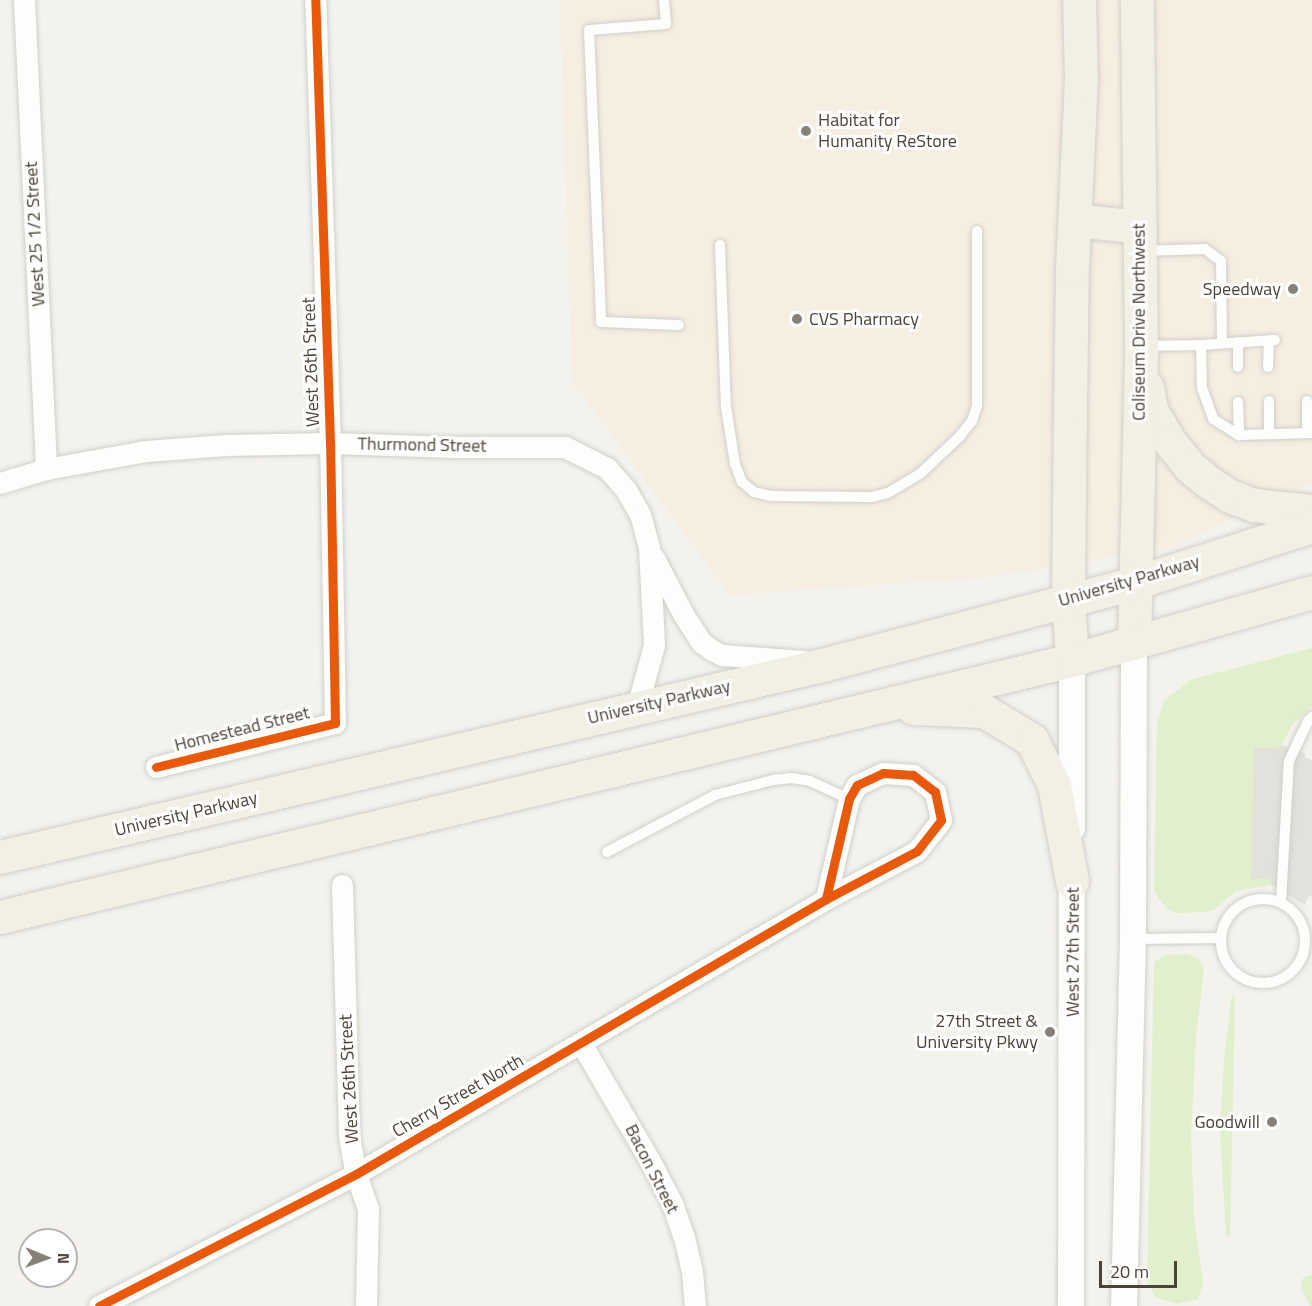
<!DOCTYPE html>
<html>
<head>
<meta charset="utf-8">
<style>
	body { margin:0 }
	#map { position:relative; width:1312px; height:1306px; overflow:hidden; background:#f3f2ed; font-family:"Titillium Web",sans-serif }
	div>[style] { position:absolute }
	.commercial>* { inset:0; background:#f6eee0 }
	.green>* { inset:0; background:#e0efcc }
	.parking>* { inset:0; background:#e2e1dc }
	.roads { filter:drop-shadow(0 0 2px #d1cfca) drop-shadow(0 0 2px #d1cfca) }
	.service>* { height:10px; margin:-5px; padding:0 5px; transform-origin:5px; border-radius:5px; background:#fdfdfc }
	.service>.ring { margin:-5px; padding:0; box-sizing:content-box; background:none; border:10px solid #fdfdfc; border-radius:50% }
	.minor>* { height:21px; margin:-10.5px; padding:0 10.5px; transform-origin:10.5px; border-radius:10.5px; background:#fdfdfc }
	.tertiary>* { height:26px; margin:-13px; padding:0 13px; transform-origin:13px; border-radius:13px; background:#fdfdfc }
	.primary>* { height:33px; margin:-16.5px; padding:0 16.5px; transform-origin:16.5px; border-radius:16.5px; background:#f2efe5 }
	.cycleway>* { height:9px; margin:-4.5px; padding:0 4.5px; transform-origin:4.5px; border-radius:4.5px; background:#e8590c }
	.dots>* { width:16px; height:16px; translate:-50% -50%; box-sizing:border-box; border:3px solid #fff; border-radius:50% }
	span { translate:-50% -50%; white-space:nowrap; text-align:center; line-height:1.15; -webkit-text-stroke:6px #fff; paint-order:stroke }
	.poi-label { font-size:18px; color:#4b4337 }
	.left { translate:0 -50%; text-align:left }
	.right { translate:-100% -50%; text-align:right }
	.street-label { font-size:18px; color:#4b4337 }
	.north { position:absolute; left:18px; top:1228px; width:60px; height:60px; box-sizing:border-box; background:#fff; border:2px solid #b7b4af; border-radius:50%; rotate:91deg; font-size:16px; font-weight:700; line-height:24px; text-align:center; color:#4b4337 }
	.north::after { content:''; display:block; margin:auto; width:21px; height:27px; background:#868077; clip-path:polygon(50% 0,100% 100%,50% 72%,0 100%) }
	.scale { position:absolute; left:1099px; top:1261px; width:78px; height:27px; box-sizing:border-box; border:3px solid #4b4337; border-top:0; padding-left:8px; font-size:18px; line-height:21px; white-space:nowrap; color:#4b4337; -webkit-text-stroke:4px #fff; paint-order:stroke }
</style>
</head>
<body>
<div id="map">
	<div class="commercial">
		<i style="clip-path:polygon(560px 0,1312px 0,1312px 483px,1168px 548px,989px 577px,730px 595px,572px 381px)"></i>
	</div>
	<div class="green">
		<i style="clip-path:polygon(1312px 648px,1312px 706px,1292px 725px,1282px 745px,1275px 748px,1255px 748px,1251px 878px,1271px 879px,1271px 885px,1236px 891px,1214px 910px,1205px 912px,1176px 913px,1167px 909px,1154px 892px,1157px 722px,1164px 701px,1190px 680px)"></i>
		<i style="clip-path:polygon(1187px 954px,1199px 959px,1204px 969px,1196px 1037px,1191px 1136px,1194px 1218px,1203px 1283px,1198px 1299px,1177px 1304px,1155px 1297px,1147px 1281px,1154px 962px,1166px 955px)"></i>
		<i style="clip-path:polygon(1232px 994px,1235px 996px,1230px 1238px,1226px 1235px,1220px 1130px,1224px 1060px)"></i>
		<i style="clip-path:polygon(1312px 1275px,1312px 1306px,1310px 1306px,1302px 1291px,1301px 1284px,1303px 1278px)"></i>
	</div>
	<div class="parking">
		<i style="clip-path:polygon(1282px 745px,1305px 753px,1305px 757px,1312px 760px,1312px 896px,1308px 897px,1305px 905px,1271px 885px,1271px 879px,1251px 879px,1254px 748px,1275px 748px)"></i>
	</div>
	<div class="roads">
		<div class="service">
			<i style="left:664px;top:0;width:24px;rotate:85deg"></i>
			<i style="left:666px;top:24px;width:77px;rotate:175.5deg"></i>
			<i style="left:589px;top:30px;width:292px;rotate:87.6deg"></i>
			<i style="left:601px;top:322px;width:78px;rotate:2.2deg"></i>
			<i style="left:720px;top:245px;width:162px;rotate:87.9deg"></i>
			<i style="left:726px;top:407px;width:58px;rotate:81deg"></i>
			<i style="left:735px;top:464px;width:19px;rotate:69deg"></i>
			<i style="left:742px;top:482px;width:16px;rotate:40deg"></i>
			<i style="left:754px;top:492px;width:17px;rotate:13deg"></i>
			<i style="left:771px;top:496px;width:101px;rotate:0.6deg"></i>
			<i style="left:872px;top:497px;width:16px;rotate:-14deg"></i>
			<i style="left:888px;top:493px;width:37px;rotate:-31deg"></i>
			<i style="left:920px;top:474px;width:54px;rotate:-43.5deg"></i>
			<i style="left:959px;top:437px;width:21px;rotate:-51deg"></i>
			<i style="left:972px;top:421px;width:16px;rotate:-72deg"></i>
			<i style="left:977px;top:406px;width:175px;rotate:-90deg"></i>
			<i style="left:1142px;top:251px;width:63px;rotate:-1.8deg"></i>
			<i style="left:1205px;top:249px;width:20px;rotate:37deg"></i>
			<i style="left:1221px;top:261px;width:82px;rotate:89.3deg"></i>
			<i style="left:1275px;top:340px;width:74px;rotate:176.1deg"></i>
			<i style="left:1201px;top:345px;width:43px;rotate:88.7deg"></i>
			<i style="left:1202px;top:388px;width:33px;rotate:70deg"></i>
			<i style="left:1213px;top:419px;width:31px;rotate:32deg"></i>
			<i style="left:1239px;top:435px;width:73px;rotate:-1.6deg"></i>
			<i style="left:1144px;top:346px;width:57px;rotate:-1deg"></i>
			<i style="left:1238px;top:367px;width:25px;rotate:-90deg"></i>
			<i style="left:1268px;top:367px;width:26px;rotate:-88deg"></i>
			<i style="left:1269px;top:401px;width:33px;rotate:90deg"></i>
			<i style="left:1307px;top:401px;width:32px;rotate:90deg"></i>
			<i style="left:1238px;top:402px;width:33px;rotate:88deg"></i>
			<i style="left:607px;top:852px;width:122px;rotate:-27.8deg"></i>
			<i style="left:715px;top:795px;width:60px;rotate:-14.5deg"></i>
			<i style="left:773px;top:780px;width:19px;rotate:-6deg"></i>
			<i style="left:792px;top:778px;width:18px;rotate:9deg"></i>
			<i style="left:810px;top:781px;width:43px;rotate:24.8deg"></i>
			<i class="ring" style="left:1221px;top:899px;width:74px;height:74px"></i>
			<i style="left:1281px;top:902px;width:141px;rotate:-86.8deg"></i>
			<i style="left:1289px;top:761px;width:44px;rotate:-64.6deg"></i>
			<i style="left:1308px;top:721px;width:6px;rotate:-45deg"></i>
			<i style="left:1133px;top:939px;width:88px;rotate:-0.7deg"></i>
		</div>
		<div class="minor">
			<i style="left:24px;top:0;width:470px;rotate:87.3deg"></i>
			<i style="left:0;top:483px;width:48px;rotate:-16.9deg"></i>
			<i style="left:46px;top:469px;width:102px;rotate:-10.2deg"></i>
			<i style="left:146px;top:451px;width:80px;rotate:-4.3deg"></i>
			<i style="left:226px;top:445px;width:104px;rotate:-1.1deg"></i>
			<i style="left:330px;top:443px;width:126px;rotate:1.8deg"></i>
			<i style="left:456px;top:447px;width:109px"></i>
			<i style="left:565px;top:447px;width:47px;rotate:26.6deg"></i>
			<i style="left:607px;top:468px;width:29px;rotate:49deg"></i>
			<i style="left:626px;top:490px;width:28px;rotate:60deg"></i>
			<i style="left:640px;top:514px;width:35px;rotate:75deg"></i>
			<i style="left:649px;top:548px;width:97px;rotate:87deg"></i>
			<i style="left:654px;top:645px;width:64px;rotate:105.3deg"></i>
			<i style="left:654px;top:558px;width:63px;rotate:62.6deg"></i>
			<i style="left:683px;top:614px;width:35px;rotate:57deg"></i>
			<i style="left:702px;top:643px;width:12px;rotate:35deg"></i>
			<i style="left:712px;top:650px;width:11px;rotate:27deg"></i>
			<i style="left:722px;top:655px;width:82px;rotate:4.2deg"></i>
			<i style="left:156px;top:767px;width:184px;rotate:-13.8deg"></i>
			<i style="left:335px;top:723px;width:280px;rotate:-91deg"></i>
			<i style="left:330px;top:443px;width:443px;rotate:-91.9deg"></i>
			<i style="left:342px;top:885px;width:251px;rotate:88.4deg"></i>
			<i style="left:349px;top:1136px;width:39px;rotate:80deg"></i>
			<i style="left:356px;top:1174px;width:37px;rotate:71deg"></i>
			<i style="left:368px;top:1209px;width:97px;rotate:91.2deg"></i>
			<i style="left:581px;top:1043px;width:137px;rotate:59.7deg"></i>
			<i style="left:650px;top:1161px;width:47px;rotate:62.4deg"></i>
			<i style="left:672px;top:1203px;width:36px;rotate:71deg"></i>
			<i style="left:684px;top:1237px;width:36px;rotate:77deg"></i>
			<i style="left:692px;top:1272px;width:34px;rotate:85deg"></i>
			<i style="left:99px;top:1306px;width:289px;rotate:-27.2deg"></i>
			<i style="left:356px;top:1174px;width:545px;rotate:-30.33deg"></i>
			<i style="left:826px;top:899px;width:103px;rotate:-27.8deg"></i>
			<i style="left:917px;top:851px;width:39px;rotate:-52deg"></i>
			<i style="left:941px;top:820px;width:29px;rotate:-102deg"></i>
			<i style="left:935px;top:792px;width:28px;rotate:-142deg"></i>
			<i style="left:913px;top:775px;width:30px;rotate:-176deg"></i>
			<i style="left:883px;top:773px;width:29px;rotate:155deg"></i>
			<i style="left:857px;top:785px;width:16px;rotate:120deg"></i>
			<i style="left:849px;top:799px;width:103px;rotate:103deg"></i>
		</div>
		<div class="tertiary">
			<i style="left:1072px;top:660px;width:168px;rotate:90deg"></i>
			<i style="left:1071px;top:1306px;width:442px;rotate:-89.9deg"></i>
			<i style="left:1124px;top:1306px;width:367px;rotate:-88.6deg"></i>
			<i style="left:1133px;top:939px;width:296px;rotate:-89.8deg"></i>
		</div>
		<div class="primary">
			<i style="left:1075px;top:220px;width:65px;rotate:6.1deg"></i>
			<i style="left:1147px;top:387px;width:25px;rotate:79deg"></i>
			<i style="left:1152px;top:412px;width:35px;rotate:59deg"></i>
			<i style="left:1170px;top:442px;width:32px;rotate:51deg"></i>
			<i style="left:1190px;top:467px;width:26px;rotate:39deg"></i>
			<i style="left:1210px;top:483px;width:24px;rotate:33deg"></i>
			<i style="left:1230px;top:496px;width:25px;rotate:21deg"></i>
			<i style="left:1253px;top:505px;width:59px;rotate:5.8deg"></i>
			<i style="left:1134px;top:643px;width:297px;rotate:-88.6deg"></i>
			<i style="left:1141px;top:346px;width:346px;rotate:-90.7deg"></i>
			<i style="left:1072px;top:660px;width:62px;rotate:-93.7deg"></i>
			<i style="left:1068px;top:598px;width:191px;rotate:-89.4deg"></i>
			<i style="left:1070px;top:407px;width:138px;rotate:-89.2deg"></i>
			<i style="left:1072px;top:269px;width:189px;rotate:-87.3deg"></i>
			<i style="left:1081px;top:80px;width:80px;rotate:-91.4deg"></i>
			<i style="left:913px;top:708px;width:71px;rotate:2.4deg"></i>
			<i style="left:984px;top:711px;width:56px;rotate:31.1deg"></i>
			<i style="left:1032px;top:740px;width:50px;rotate:63.9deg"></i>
			<i style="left:1054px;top:785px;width:98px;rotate:79.4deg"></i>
			<i style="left:0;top:857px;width:844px;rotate:-13.15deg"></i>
			<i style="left:822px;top:665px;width:323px;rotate:-14.7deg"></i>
			<i style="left:1134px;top:583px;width:187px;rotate:-17.8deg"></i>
			<i style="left:0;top:917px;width:1102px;rotate:-13.48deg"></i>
			<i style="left:1072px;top:660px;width:249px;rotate:-15.8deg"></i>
		</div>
	</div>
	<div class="cycleway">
		<i style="left:156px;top:767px;width:184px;rotate:-13.8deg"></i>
		<i style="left:335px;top:723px;width:280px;rotate:-91deg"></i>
		<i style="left:330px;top:443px;width:443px;rotate:-91.9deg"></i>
		<i style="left:99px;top:1306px;width:289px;rotate:-27.2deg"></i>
		<i style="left:356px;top:1174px;width:545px;rotate:-30.33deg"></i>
		<i style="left:826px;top:899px;width:103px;rotate:-27.8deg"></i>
		<i style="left:917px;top:851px;width:39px;rotate:-52deg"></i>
		<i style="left:941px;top:820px;width:29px;rotate:-102deg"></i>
		<i style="left:935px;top:792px;width:28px;rotate:-142deg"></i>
		<i style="left:913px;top:775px;width:30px;rotate:-176deg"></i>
		<i style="left:883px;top:773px;width:29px;rotate:155deg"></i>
		<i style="left:857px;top:785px;width:16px;rotate:120deg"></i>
		<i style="left:849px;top:799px;width:103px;rotate:103deg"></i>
	</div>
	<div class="dots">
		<i style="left:806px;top:131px;background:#868077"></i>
		<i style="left:1293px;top:289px;background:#868077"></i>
		<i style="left:797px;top:319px;background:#868077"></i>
		<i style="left:1050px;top:1032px;background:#868077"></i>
		<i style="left:1272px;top:1122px;background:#868077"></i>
	</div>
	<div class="poi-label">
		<span class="left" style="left:818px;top:131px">Habitat for<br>Humanity ReStore</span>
		<span class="right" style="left:1281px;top:289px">Speedway</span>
		<span class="left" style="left:809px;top:319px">CVS Pharmacy</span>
		<span class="right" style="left:1038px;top:1032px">27th Street &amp;<br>University Pkwy</span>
		<span class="right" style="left:1260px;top:1122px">Goodwill</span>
	</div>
	<div class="street-label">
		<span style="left:35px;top:234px;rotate:-93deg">West 25 1/2 Street</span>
		<span style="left:1139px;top:322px;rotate:-90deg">Coliseum Drive Northwest</span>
		<span style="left:311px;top:362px;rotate:-92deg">West 26th Street</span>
		<span style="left:422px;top:445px;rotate:1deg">Thurmond Street</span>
		<span style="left:1129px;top:581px;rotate:-16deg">University Parkway</span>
		<span style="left:659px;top:702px;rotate:-13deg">University Parkway</span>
		<span style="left:242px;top:729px;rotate:-14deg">Homestead Street</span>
		<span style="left:186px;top:814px;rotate:-13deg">University Parkway</span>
		<span style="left:1073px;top:952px;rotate:-90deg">West 27th Street</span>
		<span style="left:349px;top:1079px;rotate:-93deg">West 26th Street</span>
		<span style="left:458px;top:1096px;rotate:-30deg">Cherry Street North</span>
		<span style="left:652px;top:1169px;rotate:63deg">Bacon Street</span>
	</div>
	<div class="north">N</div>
	<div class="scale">20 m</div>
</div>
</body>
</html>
